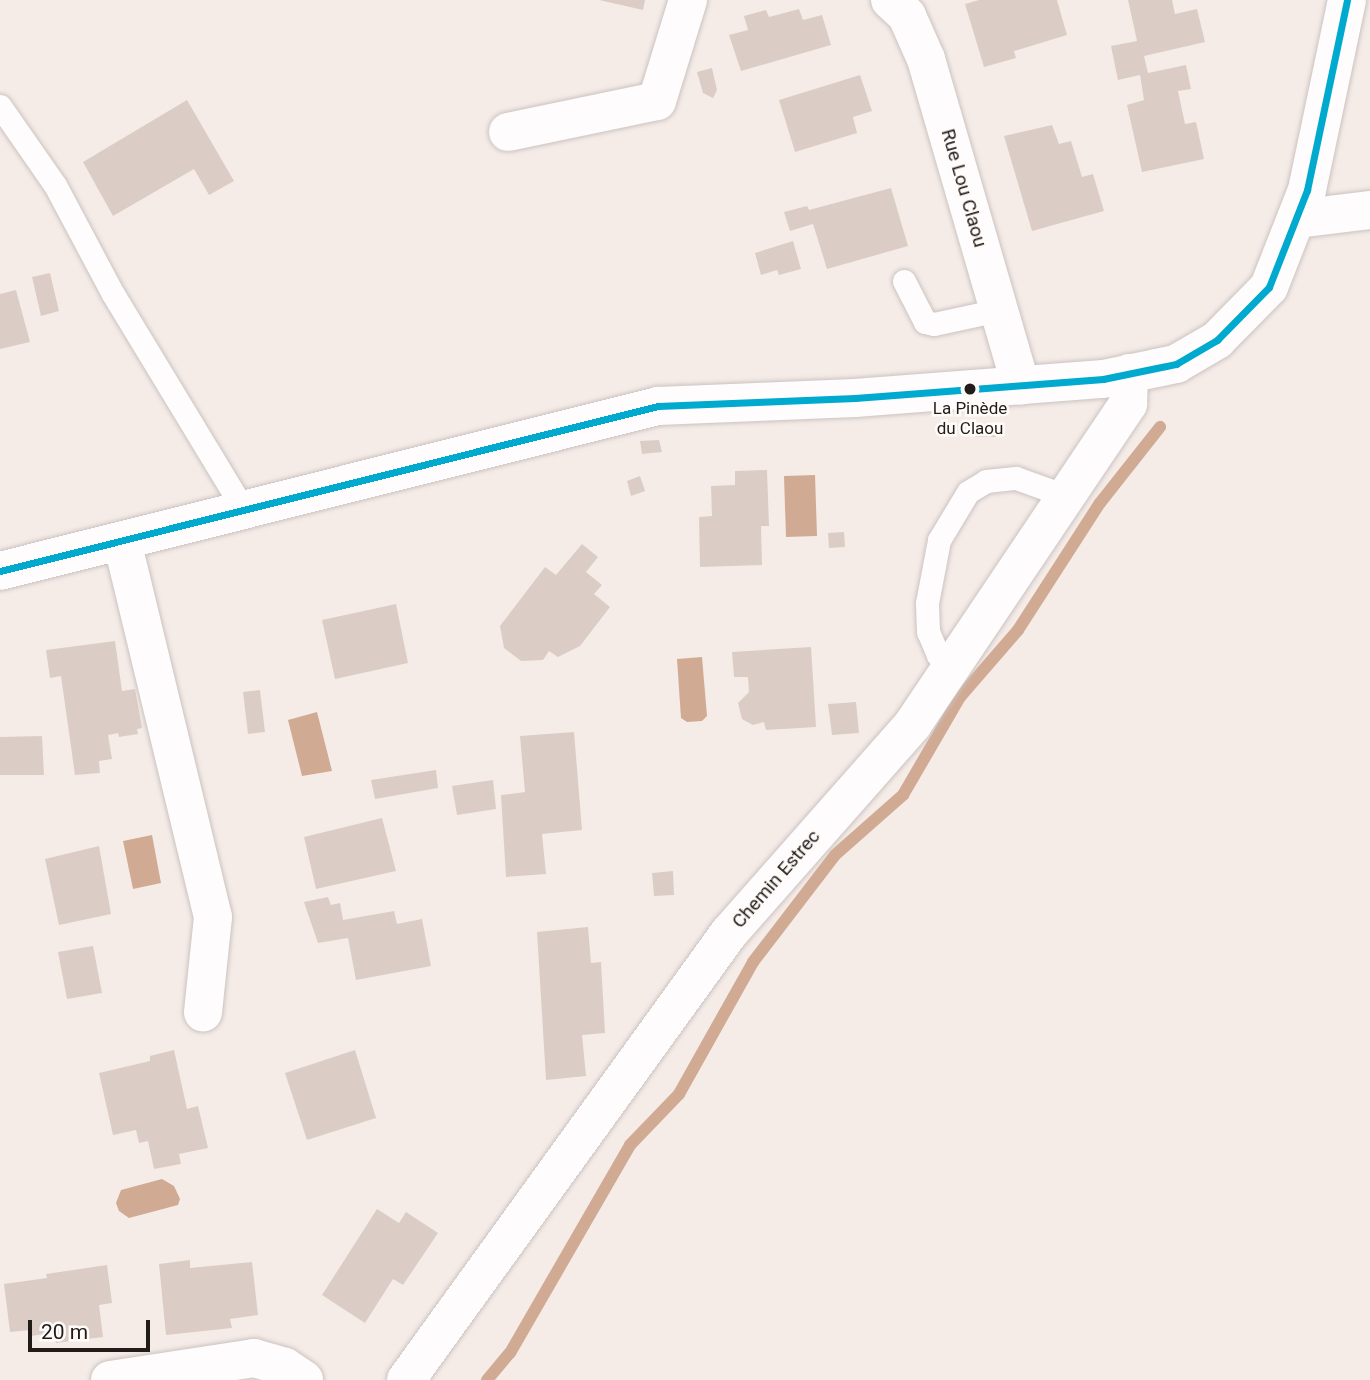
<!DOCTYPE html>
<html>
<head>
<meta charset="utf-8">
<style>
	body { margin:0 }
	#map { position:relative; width:1370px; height:1380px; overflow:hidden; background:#f5ece8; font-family:Roboto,sans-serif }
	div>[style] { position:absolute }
	.water>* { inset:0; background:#d1aa94 }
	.stream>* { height:12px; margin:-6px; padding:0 6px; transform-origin:6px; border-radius:6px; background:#d1aa94 }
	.building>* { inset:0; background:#dbcdc5 }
	.roads { filter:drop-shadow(0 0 2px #cbc3c0) drop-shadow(0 0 2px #cbc3c0) }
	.lane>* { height:23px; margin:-11.5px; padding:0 11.5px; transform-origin:11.5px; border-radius:11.5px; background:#fefcfc }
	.street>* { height:38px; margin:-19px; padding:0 19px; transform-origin:19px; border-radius:19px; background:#fefcfc }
	.bus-1>* { height:7px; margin:-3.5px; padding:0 3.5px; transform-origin:3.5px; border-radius:3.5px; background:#00a9ce }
	.dots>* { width:19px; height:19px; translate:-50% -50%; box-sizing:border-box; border:4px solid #fffbf9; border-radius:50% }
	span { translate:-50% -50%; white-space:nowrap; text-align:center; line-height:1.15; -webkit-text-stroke:5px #fffbf9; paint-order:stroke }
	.bus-label { font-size:17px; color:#221c19 }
	.street-label { font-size:19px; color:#221c19 }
	.scale { position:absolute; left:28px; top:1320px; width:122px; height:32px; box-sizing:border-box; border:4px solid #221c19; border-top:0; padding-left:9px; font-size:21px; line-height:24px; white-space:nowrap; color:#221c19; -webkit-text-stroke:5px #fffbf9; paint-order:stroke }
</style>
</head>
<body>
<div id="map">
	<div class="water">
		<i style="clip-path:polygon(815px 475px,817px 536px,786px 537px,784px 476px)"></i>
		<i style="clip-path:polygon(702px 657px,707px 716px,702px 721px,687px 722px,681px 718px,677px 659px)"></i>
		<i style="clip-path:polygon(317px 712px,332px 771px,302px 776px,288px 720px)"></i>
		<i style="clip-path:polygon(152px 835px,161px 883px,133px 889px,123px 841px)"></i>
		<i style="clip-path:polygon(162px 1179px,174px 1186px,180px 1199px,178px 1205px,129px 1218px,119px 1211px,116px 1203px,121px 1190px)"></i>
	</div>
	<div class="stream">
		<i style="left:487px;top:1380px;width:35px;rotate:-50deg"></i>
		<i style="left:510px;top:1353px;width:240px;rotate:-60deg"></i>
		<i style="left:630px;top:1145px;width:71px;rotate:-46.1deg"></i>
		<i style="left:679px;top:1094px;width:151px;rotate:-60.7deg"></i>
		<i style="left:753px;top:962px;width:135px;rotate:-52.5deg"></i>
		<i style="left:835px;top:855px;width:91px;rotate:-41.4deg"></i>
		<i style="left:903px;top:795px;width:113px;rotate:-59.8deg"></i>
		<i style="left:960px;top:697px;width:89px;rotate:-49.1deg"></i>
		<i style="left:1018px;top:630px;width:151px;rotate:-57.2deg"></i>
		<i style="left:1100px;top:503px;width:97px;rotate:-51.7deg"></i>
	</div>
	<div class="building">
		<i style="clip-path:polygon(599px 0,645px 0,643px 10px)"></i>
		<i style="clip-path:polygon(979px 0,1057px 0,1067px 35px,1014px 51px,1016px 58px,984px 67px,965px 4px)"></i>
		<i style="clip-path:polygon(1128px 0,1172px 0,1175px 14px,1197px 9px,1205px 42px,1144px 56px,1148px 73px,1186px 65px,1191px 89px,1178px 91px,1185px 124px,1196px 122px,1204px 159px,1142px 172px,1127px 105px,1144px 100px,1140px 75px,1118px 80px,1111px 46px,1137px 41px)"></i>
		<i style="clip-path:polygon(799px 9px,803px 20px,822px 15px,831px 45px,741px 71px,729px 35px,748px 30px,744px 16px,766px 10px,769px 17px)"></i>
		<i style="clip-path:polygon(712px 68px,717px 90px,713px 98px,703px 93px,697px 72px)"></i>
		<i style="clip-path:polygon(860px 75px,872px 111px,853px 117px,857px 133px,795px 152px,779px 100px)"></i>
		<i style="clip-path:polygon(187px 100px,234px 181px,209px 195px,194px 169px,113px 216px,83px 162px)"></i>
		<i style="clip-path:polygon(1052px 125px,1059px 144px,1071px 141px,1082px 177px,1093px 174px,1104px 211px,1032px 231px,1004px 136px)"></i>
		<i style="clip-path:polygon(891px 188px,908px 246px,827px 269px,813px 224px,790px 231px,784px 212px,807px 206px,809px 210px)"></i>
		<i style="clip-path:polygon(793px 241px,801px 269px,779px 275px,777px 270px,761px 275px,755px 253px)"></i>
		<i style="clip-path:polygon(50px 273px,59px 311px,41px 316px,32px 277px)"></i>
		<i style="clip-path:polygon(16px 290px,30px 342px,0 349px,0 294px)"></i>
		<i style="clip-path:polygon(975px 424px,996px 425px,996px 437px,975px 437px)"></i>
		<i style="clip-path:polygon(659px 440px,662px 452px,642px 454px,640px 441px)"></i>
		<i style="clip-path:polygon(767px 470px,769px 526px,761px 526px,762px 565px,700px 567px,699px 517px,712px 516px,711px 486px,735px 485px,735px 471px)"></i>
		<i style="clip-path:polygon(640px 476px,645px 491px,631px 496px,627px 481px)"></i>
		<i style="clip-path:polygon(844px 532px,845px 547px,829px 548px,828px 533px)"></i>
		<i style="clip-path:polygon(582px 544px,598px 557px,586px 572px,602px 585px,594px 594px,610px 607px,580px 646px,558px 657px,549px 651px,543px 660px,521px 661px,504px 648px,500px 626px,545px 567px,556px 575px)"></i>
		<i style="clip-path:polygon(396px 604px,408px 663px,335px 679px,322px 620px)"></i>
		<i style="clip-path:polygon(115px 641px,122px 691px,135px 689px,142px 728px,137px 729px,138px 734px,119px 737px,118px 733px,108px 735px,112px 759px,99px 761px,100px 773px,75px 775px,61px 676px,50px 678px,46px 650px)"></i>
		<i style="clip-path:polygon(811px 647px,816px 727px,766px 730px,764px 722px,753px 725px,742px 719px,738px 703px,749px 692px,748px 677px,734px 677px,732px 652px)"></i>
		<i style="clip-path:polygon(260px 690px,265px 732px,248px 734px,243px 692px)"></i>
		<i style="clip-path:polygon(856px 702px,859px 733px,832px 735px,828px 704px)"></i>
		<i style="clip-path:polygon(574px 732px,582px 830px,542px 834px,546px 874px,506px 877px,501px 795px,525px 792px,520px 736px)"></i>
		<i style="clip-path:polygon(42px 736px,44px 775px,0 775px,0 737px)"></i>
		<i style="clip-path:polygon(436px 770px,438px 788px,375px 799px,371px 780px)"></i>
		<i style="clip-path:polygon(493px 780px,496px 809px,457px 815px,452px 786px)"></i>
		<i style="clip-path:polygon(382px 818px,396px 871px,316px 889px,304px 837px)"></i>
		<i style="clip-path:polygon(99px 846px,111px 914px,59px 925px,45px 859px)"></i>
		<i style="clip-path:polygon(673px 871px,674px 895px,654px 896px,652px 873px)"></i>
		<i style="clip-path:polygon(328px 897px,331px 905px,340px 903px,343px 920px,394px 911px,397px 924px,422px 919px,431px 966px,356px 980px,348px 938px,318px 943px,307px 911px,304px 902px)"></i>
		<i style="clip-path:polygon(588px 927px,591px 963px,601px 962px,605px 1033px,582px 1035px,586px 1076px,546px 1080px,537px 932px)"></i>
		<i style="clip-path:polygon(93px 946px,102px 993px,67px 999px,58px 952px)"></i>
		<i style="clip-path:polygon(174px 1050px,187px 1109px,198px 1106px,208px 1148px,179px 1154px,181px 1164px,154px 1169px,148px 1141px,139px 1143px,136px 1130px,113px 1135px,99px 1073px,150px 1061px,150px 1056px)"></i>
		<i style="clip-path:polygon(355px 1050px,376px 1118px,307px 1140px,285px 1073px)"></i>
		<i style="clip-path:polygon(377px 1209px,399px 1223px,406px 1212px,438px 1233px,403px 1285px,393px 1279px,365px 1323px,322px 1295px)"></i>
		<i style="clip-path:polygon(190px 1260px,190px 1268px,252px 1262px,258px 1315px,230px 1319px,232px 1328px,166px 1335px,159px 1264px)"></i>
		<i style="clip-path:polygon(107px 1265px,112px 1303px,99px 1305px,103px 1337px,56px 1343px,55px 1332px,32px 1336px,31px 1330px,10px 1332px,4px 1284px,47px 1278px,46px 1274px)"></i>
	</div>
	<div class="roads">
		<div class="lane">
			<i style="left:0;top:106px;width:96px;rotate:55.2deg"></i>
			<i style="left:55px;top:185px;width:123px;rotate:62deg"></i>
			<i style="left:113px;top:294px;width:253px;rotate:58.8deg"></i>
			<i style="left:904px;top:281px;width:46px;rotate:62.9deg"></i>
			<i style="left:925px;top:322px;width:9px;rotate:13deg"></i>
			<i style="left:934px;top:324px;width:66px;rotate:-12.2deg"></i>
			<i style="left:952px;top:666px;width:18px;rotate:-142deg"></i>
			<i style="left:938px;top:655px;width:25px;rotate:-113deg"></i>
			<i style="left:928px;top:632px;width:29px;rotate:-92deg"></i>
			<i style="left:927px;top:603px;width:64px;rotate:-79.2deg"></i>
			<i style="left:939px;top:540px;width:56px;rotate:-58.9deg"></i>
			<i style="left:968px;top:492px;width:21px;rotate:-31deg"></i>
			<i style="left:986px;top:481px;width:30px;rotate:-6deg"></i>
			<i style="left:1016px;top:478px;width:53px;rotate:19.8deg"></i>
		</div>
		<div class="street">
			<i style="left:890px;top:0;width:23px;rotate:43deg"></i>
			<i style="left:907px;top:16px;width:47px;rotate:66.2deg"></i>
			<i style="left:926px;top:59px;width:340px;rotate:73.8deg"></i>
			<i style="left:508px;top:132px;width:152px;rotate:-11.8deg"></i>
			<i style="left:657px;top:101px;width:106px;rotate:-72.9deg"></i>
			<i style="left:1296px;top:219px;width:75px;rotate:-6.9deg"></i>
			<i style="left:122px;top:541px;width:387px;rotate:76.4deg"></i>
			<i style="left:213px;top:917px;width:96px;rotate:96deg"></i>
			<i style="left:0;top:571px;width:678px;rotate:-14.08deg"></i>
			<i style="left:658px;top:406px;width:197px;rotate:-2.3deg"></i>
			<i style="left:855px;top:398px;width:249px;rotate:-4.4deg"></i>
			<i style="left:1103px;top:379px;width:75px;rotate:-11.6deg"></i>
			<i style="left:1176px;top:364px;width:48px;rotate:-30.3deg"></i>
			<i style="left:1217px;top:340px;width:74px;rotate:-45.5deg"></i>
			<i style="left:1269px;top:287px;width:104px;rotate:-68.6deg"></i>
			<i style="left:1307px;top:190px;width:194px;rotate:-78.1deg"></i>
			<i style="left:110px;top:1380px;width:146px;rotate:-8.7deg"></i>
			<i style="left:254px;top:1358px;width:32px;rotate:16deg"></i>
			<i style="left:285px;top:1367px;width:23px;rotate:34deg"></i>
			<i style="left:406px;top:1380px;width:551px;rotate:-54.15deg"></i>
			<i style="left:729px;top:933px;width:278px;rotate:-48.6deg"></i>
			<i style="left:913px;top:724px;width:386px;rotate:-56.1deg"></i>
			<i style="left:1128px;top:404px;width:31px;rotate:-88deg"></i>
		</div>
	</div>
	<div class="bus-1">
		<i style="left:0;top:571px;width:678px;rotate:-14.08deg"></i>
		<i style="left:658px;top:406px;width:197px;rotate:-2.3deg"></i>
		<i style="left:855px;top:398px;width:249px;rotate:-4.4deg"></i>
		<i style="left:1103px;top:379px;width:75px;rotate:-11.6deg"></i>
		<i style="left:1176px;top:364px;width:48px;rotate:-30.3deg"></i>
		<i style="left:1217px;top:340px;width:74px;rotate:-45.5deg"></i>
		<i style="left:1269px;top:287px;width:104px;rotate:-68.6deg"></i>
		<i style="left:1307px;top:190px;width:194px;rotate:-78.1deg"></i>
	</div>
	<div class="dots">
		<i style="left:970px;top:389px;background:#221c19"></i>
	</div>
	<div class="bus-label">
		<span style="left:970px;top:419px">La Pinède<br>du Claou</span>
	</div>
	<div class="street-label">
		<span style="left:964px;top:188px;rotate:74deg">Rue Lou Claou</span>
		<span style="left:776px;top:879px;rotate:-49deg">Chemin Estrec</span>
	</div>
	<div class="scale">20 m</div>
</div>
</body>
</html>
